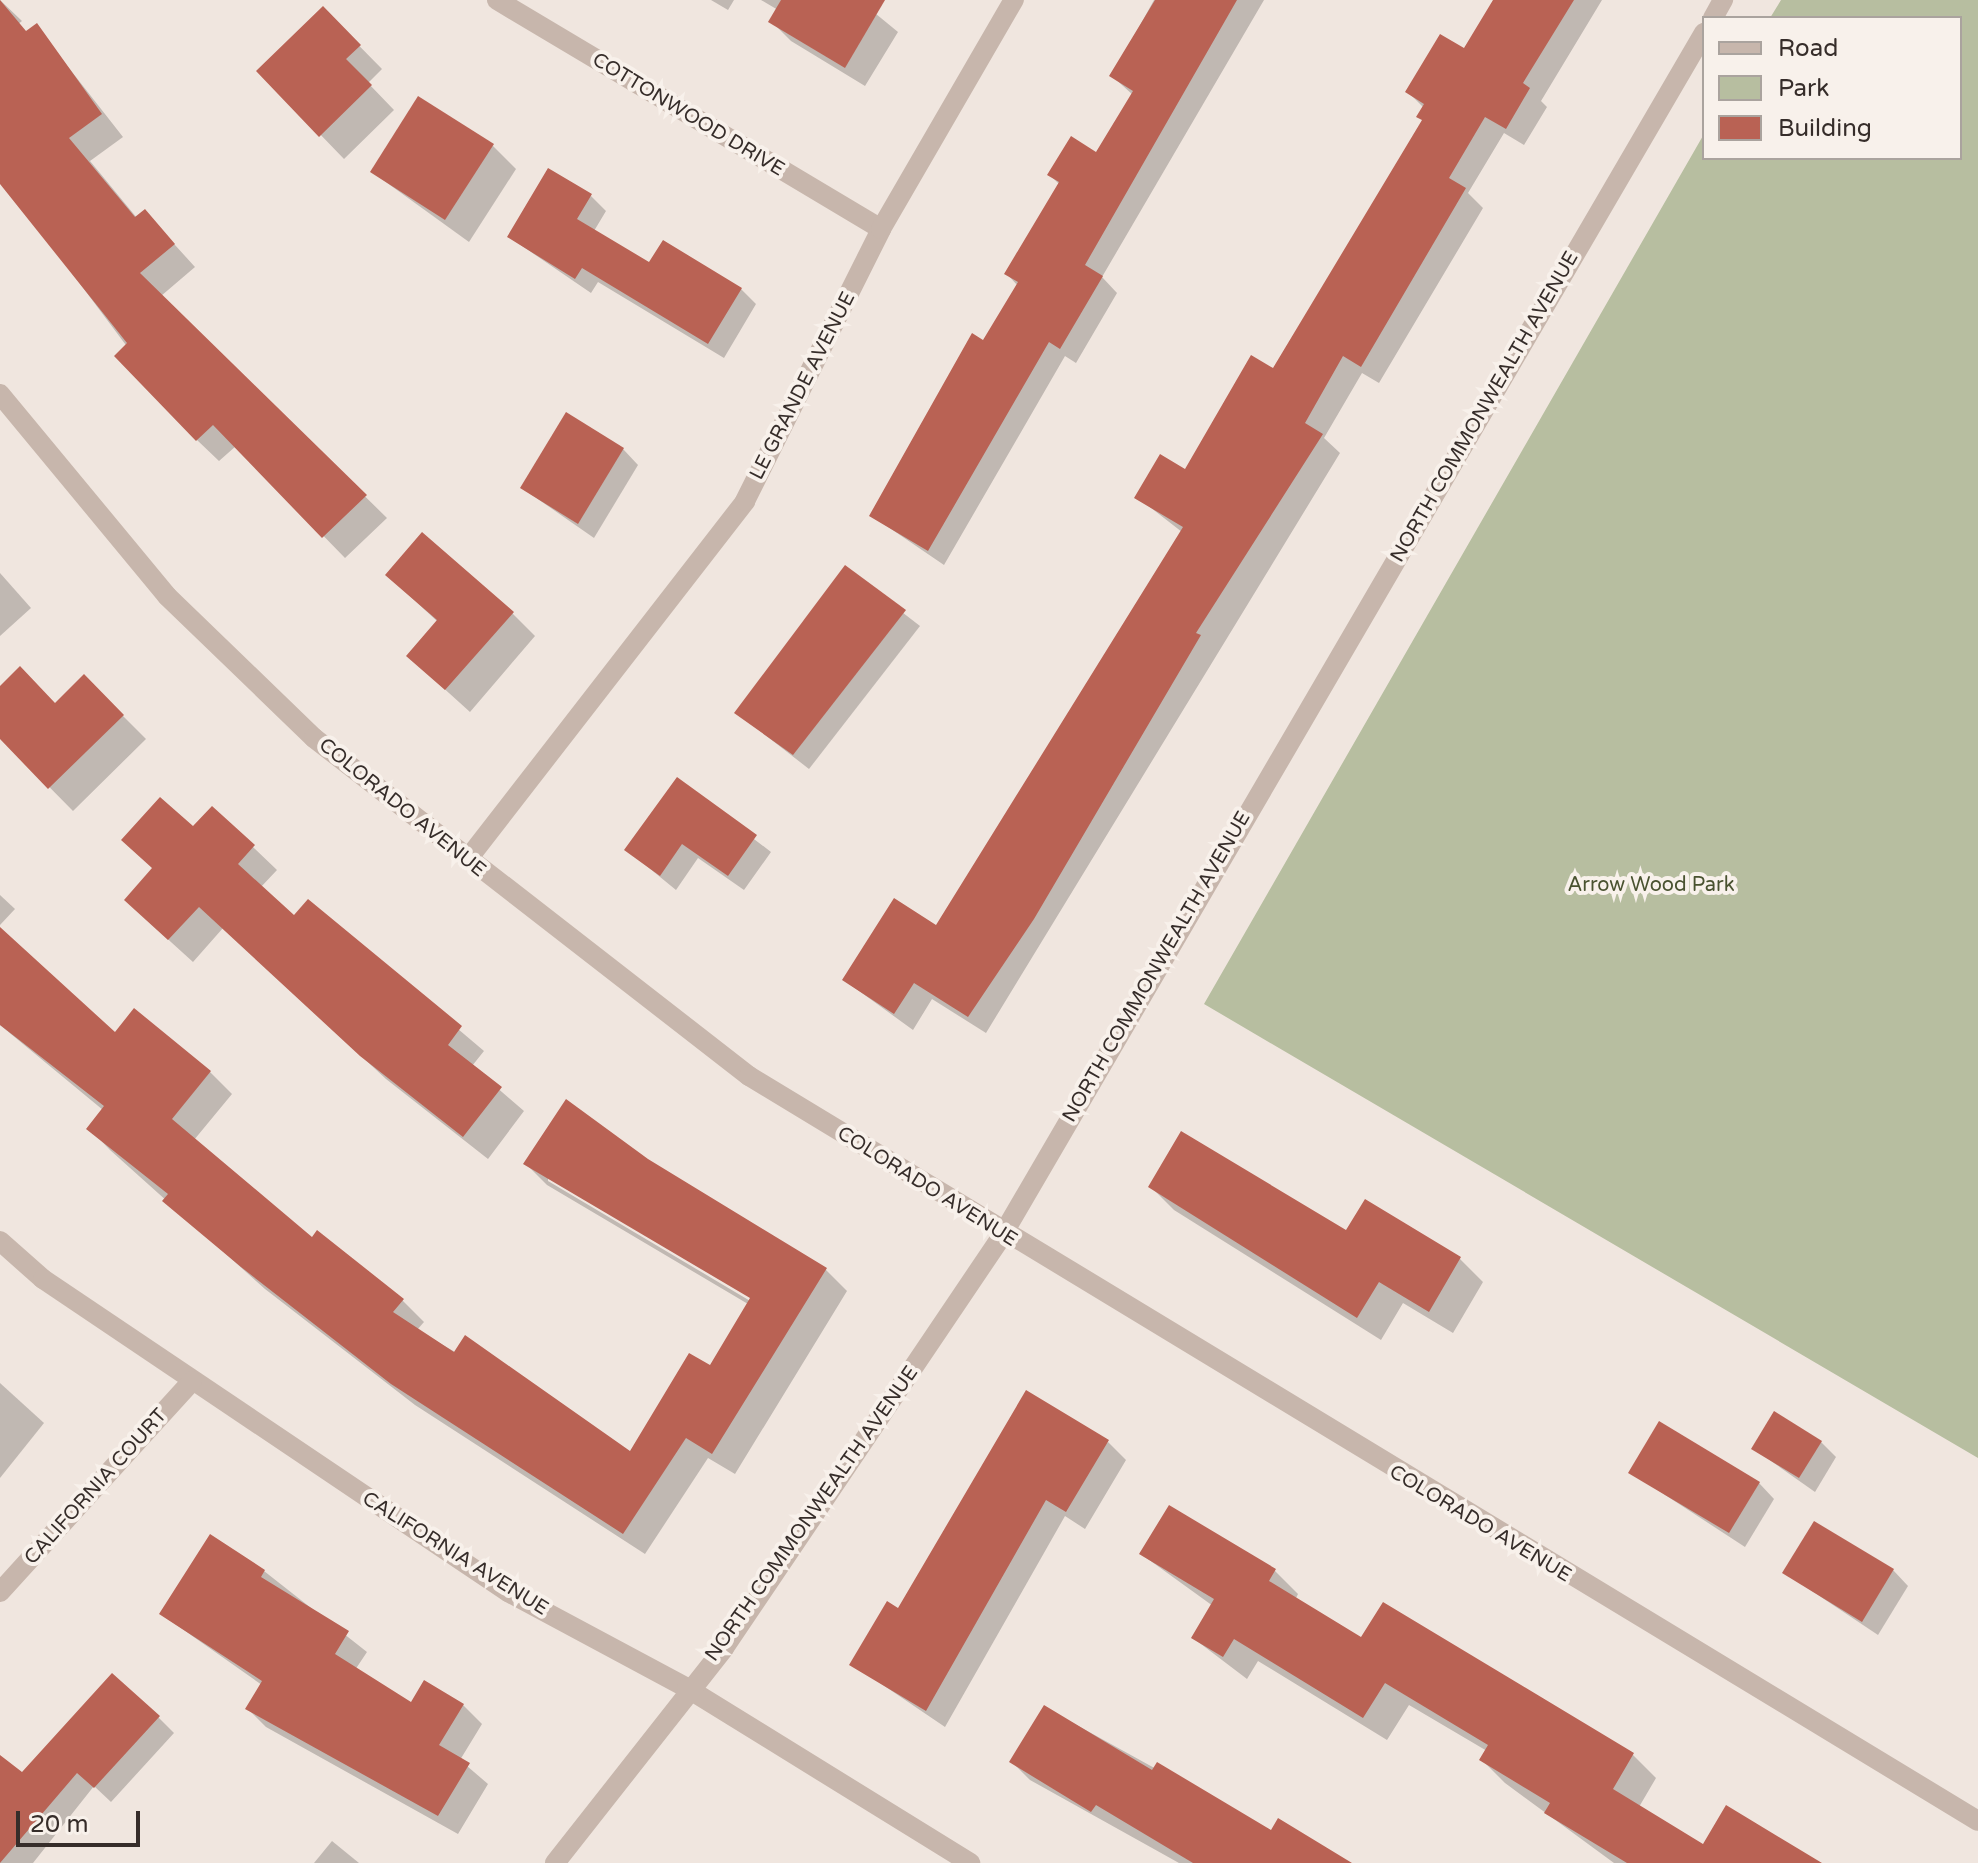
<!DOCTYPE html>
<html>
<head>
<meta charset="utf-8">
<style>
	body { margin:0 }
	#map { position:relative; width:1978px; height:1863px; overflow:hidden; background:#f0e6df; font-family:"Varela Round",sans-serif }
	div>[style] { position:absolute }
	.green>* { inset:0; background:#b7bea0 }
	.shadow>* { inset:0; background:#0003 }
	.building>* { inset:0; background:#b96254 }
	.street>* { height:20px; margin:-10px; padding:0 10px; transform-origin:10px; border-radius:10px; background:#c7b6ac }
	span { translate:-50% -50%; white-space:nowrap; text-align:center; line-height:1.15; -webkit-text-stroke:8px #f8f1eb; paint-order:stroke }
	.street-label { font-size:20px; color:#362d2a }
	.park-label { font-size:20px; color:#495230 }
	.legend { position:absolute; left:1702px; top:16px; width:260px; height:144px; box-sizing:border-box; background:#f8f1eb; border:2px solid #aaa39e; margin:0; padding:10px 14px; list-style:none; font-size:24px; color:#362d2a }
	.legend li { display:flex; align-items:center; gap:16px; height:40px }
	.legend b { width:40px; border:2px solid #aaa39e }
	.scale { position:absolute; left:16px; top:1811px; width:124px; height:36px; box-sizing:border-box; border:4px solid #362d2a; border-top:0; padding-left:10px; font-size:24px; line-height:28px; white-space:nowrap; color:#362d2a; -webkit-text-stroke:6px #f8f1eb; paint-order:stroke }
</style>
</head>
<body>
<div id="map">
	<div class="green">
		<i style="clip-path:polygon(1781px 0,1978px 0,1978px 1458px,1204px 1004px,1704px 134px,1704px 158px,1960px 158px,1960px 18px,1770px 18px)"></i>
	</div>
	<div class="shadow">
		<i style="clip-path:polygon(0 0,22px 21px,8px 32px,13px 39px,36px 26px,123px 137px,90px 161px,137px 218px,145px 212px,195px 267px,161px 296px,387px 518px,345px 558px,236px 446px,219px 461px,197px 440px,0 177px)"></i>
		<i style="clip-path:polygon(711px 0,734px 0,728px 10px)"></i>
		<i style="clip-path:polygon(761px 0,859px 0,898px 32px,865px 86px,791px 41px,771px 21px,778px 10px)"></i>
		<i style="clip-path:polygon(1154px 0,1264px 0,1102px 277px,1117px 293px,1076px 363px,1065px 356px,944px 565px,872px 516px,1018px 286px,1006px 273px,1059px 184px,1050px 175px,1097px 155px,1133px 95px,1112px 76px)"></i>
		<i style="clip-path:polygon(1496px 0,1602px 0,1541px 101px,1547px 107px,1524px 145px,1504px 133px,1468px 193px,1483px 208px,1379px 383px,1362px 373px,1324px 438px,1340px 453px,986px 1033px,932px 999px,913px 1030px,844px 980px,936px 927px,1182px 532px,1137px 497px,1186px 472px,1274px 371px,1424px 121px,1424px 108px,1408px 92px,1465px 51px)"></i>
		<i style="clip-path:polygon(323px 9px,382px 69px,368px 83px,394px 110px,344px 159px,259px 71px)"></i>
		<i style="clip-path:polygon(493px 146px,516px 169px,469px 242px,372px 172px)"></i>
		<i style="clip-path:polygon(591px 196px,606px 211px,594px 231px,650px 265px,741px 289px,756px 304px,724px 358px,598px 282px,591px 293px,509px 237px)"></i>
		<i style="clip-path:polygon(623px 449px,638px 465px,594px 538px,522px 488px)"></i>
		<i style="clip-path:polygon(845px 568px,920px 626px,809px 769px,737px 713px)"></i>
		<i style="clip-path:polygon(0 573px,31px 608px,0 636px)"></i>
		<i style="clip-path:polygon(387px 575px,512px 613px,535px 636px,470px 712px,408px 656px,438px 622px)"></i>
		<i style="clip-path:polygon(84px 677px,146px 739px,73px 811px,0 737px,0 688px,55px 705px)"></i>
		<i style="clip-path:polygon(677px 780px,771px 852px,744px 890px,698px 858px,676px 890px,627px 850px)"></i>
		<i style="clip-path:polygon(193px 829px,253px 847px,277px 870px,260px 888px,294px 918px,308px 902px,484px 1051px,472px 1066px,524px 1111px,488px 1159px,386px 1079px,223px 928px,193px 962px,150px 923px)"></i>
		<i style="clip-path:polygon(0 895px,15px 909px,0 925px)"></i>
		<i style="clip-path:polygon(evenodd,0 930px,115px 1035px,134px 1011px,210px 1072px,232px 1094px,194px 1140px,312px 1240px,402px 1300px,424px 1322px,417px 1330px,631px 1454px,710px 1368px,748px 1304px,547px 1185px,525px 1163px,647px 1161px,826px 1270px,847px 1291px,735px 1474px,708px 1458px,645px 1554px,415px 1405px,265px 1289px,110px 1150px,89px 1128px,103px 1110px,0 1025px,0 930px,548px 1176px,759px 1302px,757px 1305px,548px 1181px,548px 1176px)"></i>
		<i style="clip-path:polygon(1150px 1186px,1347px 1232px,1365px 1202px,1460px 1259px,1483px 1282px,1453px 1333px,1403px 1303px,1381px 1340px,1174px 1210px)"></i>
		<i style="clip-path:polygon(0 1383px,44px 1423px,0 1478px)"></i>
		<i style="clip-path:polygon(1108px 1442px,1126px 1460px,1085px 1529px,1065px 1516px,945px 1727px,852px 1664px,899px 1610px)"></i>
		<i style="clip-path:polygon(1821px 1442px,1836px 1457px,1815px 1492px,1754px 1449px)"></i>
		<i style="clip-path:polygon(1630px 1472px,1759px 1483px,1774px 1499px,1745px 1547px)"></i>
		<i style="clip-path:polygon(1141px 1554px,1275px 1571px,1298px 1594px,1295px 1600px,1362px 1640px,1383px 1605px,1633px 1755px,1656px 1778px,1639px 1807px,1685px 1863px,1614px 1863px,1505px 1783px,1482px 1760px,1487px 1751px,1409px 1705px,1387px 1740px,1258px 1661px,1247px 1679px,1193px 1638px,1213px 1606px)"></i>
		<i style="clip-path:polygon(1893px 1570px,1908px 1586px,1878px 1635px,1785px 1573px)"></i>
		<i style="clip-path:polygon(264px 1571px,367px 1652px,355px 1670px,411px 1705px,463px 1705px,482px 1724px,460px 1760px,488px 1784px,458px 1834px,266px 1727px,247px 1708px,262px 1685px,161px 1614px)"></i>
		<i style="clip-path:polygon(1044px 1707px,1272px 1833px,1348px 1863px,1179px 1863px,1030px 1780px,1012px 1762px)"></i>
		<i style="clip-path:polygon(158px 1717px,174px 1733px,111px 1802px,94px 1786px,33px 1863px,0 1863px,0 1776px,22px 1775px)"></i>
		<i style="clip-path:polygon(332px 1841px,359px 1863px,314px 1863px)"></i>
	</div>
	<div class="building">
		<i style="clip-path:polygon(0 0,26px 31px,37px 23px,102px 114px,69px 138px,135px 217px,145px 209px,175px 244px,140px 273px,367px 495px,322px 538px,213px 425px,196px 441px,114px 356px,127px 343px,0 184px)"></i>
		<i style="clip-path:polygon(781px 0,885px 0,845px 68px,768px 22px)"></i>
		<i style="clip-path:polygon(1155px 0,1237px 0,1085px 265px,1103px 276px,1060px 349px,1049px 342px,928px 551px,869px 516px,972px 333px,983px 340px,1018px 282px,1004px 274px,1059px 182px,1047px 175px,1071px 136px,1096px 152px,1133px 91px,1109px 76px)"></i>
		<i style="clip-path:polygon(1493px 0,1574px 0,1523px 83px,1530px 88px,1506px 129px,1485px 117px,1449px 178px,1466px 188px,1361px 367px,1343px 356px,1305px 423px,1323px 434px,1196px 633px,1201px 635px,1034px 919px,968px 1017px,914px 983px,894px 1014px,842px 980px,894px 898px,936px 925px,1183px 527px,1134px 498px,1160px 454px,1185px 469px,1251px 355px,1273px 368px,1422px 120px,1416px 117px,1424px 104px,1405px 92px,1440px 34px,1464px 48px)"></i>
		<i style="clip-path:polygon(323px 6px,361px 45px,346px 59px,372px 85px,319px 137px,256px 71px)"></i>
		<i style="clip-path:polygon(418px 96px,494px 144px,445px 220px,370px 172px)"></i>
		<i style="clip-path:polygon(548px 168px,592px 194px,577px 219px,649px 262px,663px 240px,742px 288px,708px 344px,582px 268px,575px 279px,507px 237px)"></i>
		<i style="clip-path:polygon(566px 412px,624px 448px,578px 524px,520px 488px)"></i>
		<i style="clip-path:polygon(422px 532px,514px 612px,445px 690px,406px 656px,437px 620px,385px 575px)"></i>
		<i style="clip-path:polygon(845px 565px,906px 610px,793px 755px,734px 713px)"></i>
		<i style="clip-path:polygon(20px 666px,55px 703px,84px 674px,124px 715px,48px 789px,0 739px,0 686px)"></i>
		<i style="clip-path:polygon(677px 777px,757px 835px,728px 876px,682px 844px,660px 876px,624px 850px)"></i>
		<i style="clip-path:polygon(160px 797px,193px 826px,212px 806px,255px 845px,238px 864px,294px 915px,308px 899px,462px 1026px,448px 1045px,502px 1087px,463px 1137px,360px 1056px,199px 907px,168px 940px,124px 900px,152px 868px,121px 840px)"></i>
		<i style="clip-path:polygon(0 927px,115px 1032px,134px 1008px,211px 1071px,172px 1119px,312px 1237px,317px 1230px,404px 1299px,393px 1312px,454px 1352px,465px 1335px,630px 1451px,689px 1353px,710px 1365px,750px 1298px,523px 1164px,566px 1099px,648px 1159px,827px 1268px,712px 1454px,686px 1438px,623px 1534px,391px 1384px,241px 1267px,162px 1201px,168px 1194px,86px 1129px,104px 1106px,0 1025px)"></i>
		<i style="clip-path:polygon(1181px 1131px,1346px 1230px,1365px 1199px,1461px 1257px,1429px 1312px,1379px 1282px,1357px 1318px,1148px 1187px)"></i>
		<i style="clip-path:polygon(1026px 1390px,1109px 1440px,1066px 1512px,1046px 1500px,926px 1711px,849px 1665px,887px 1601px,898px 1608px)"></i>
		<i style="clip-path:polygon(1774px 1411px,1822px 1441px,1799px 1478px,1751px 1449px)"></i>
		<i style="clip-path:polygon(1659px 1421px,1760px 1482px,1729px 1533px,1628px 1473px)"></i>
		<i style="clip-path:polygon(1169px 1505px,1276px 1569px,1269px 1581px,1361px 1637px,1383px 1602px,1634px 1753px,1613px 1789px,1703px 1844px,1726px 1805px,1822px 1863px,1627px 1863px,1544px 1813px,1550px 1803px,1479px 1760px,1488px 1745px,1385px 1683px,1363px 1718px,1234px 1639px,1223px 1657px,1191px 1638px,1214px 1599px,1139px 1554px)"></i>
		<i style="clip-path:polygon(1814px 1521px,1894px 1569px,1862px 1622px,1782px 1573px)"></i>
		<i style="clip-path:polygon(210px 1534px,265px 1570px,261px 1577px,349px 1631px,335px 1654px,411px 1702px,424px 1680px,464px 1704px,439px 1745px,470px 1763px,438px 1816px,245px 1709px,262px 1681px,159px 1614px)"></i>
		<i style="clip-path:polygon(112px 1673px,160px 1716px,94px 1788px,77px 1773px,0 1863px,0 1755px,22px 1772px)"></i>
		<i style="clip-path:polygon(1044px 1705px,1152px 1770px,1157px 1762px,1271px 1830px,1278px 1818px,1352px 1863px,1193px 1863px,1096px 1805px,1091px 1812px,1009px 1762px)"></i>
	</div>
	<div class="street">
		<i style="left:497px;top:0;width:447px;rotate:30.8deg"></i>
		<i style="left:1713px;top:18px;width:21px;rotate:-61deg"></i>
		<i style="left:0;top:394px;width:262px;rotate:50.4deg"></i>
		<i style="left:167px;top:596px;width:204px;rotate:44deg"></i>
		<i style="left:314px;top:738px;width:551px;rotate:37.85deg"></i>
		<i style="left:749px;top:1076px;width:1437px;rotate:31.22deg"></i>
		<i style="left:467px;top:860px;width:454px;rotate:-52.2deg"></i>
		<i style="left:745px;top:501px;width:304px;rotate:-63.4deg"></i>
		<i style="left:881px;top:229px;width:265px;rotate:-59.9deg"></i>
		<i style="left:0;top:1241px;width:57px;rotate:41.5deg"></i>
		<i style="left:43px;top:1279px;width:561px;rotate:33.95deg"></i>
		<i style="left:508px;top:1592px;width:203px;rotate:28.2deg"></i>
		<i style="left:687px;top:1688px;width:333px;rotate:31.7deg"></i>
		<i style="left:0;top:1592px;width:285px;rotate:-47.7deg"></i>
		<i style="left:555px;top:1863px;width:273px;rotate:-51.8deg"></i>
		<i style="left:724px;top:1648px;width:499px;rotate:-56deg"></i>
		<i style="left:1003px;top:1234px;width:1391px;rotate:-59.73deg"></i>
	</div>
	<div class="street-label">
		<span style="left:688px;top:115px;rotate:31deg">COTTONWOOD DRIVE</span>
		<span style="left:803px;top:386px;rotate:-63deg">LE GRANDE AVENUE</span>
		<span style="left:1485px;top:407px;rotate:-60deg">NORTH COMMONWEALTH AVENUE</span>
		<span style="left:402px;top:808px;rotate:39deg">COLORADO AVENUE</span>
		<span style="left:1157px;top:967px;rotate:-60deg">NORTH COMMONWEALTH AVENUE</span>
		<span style="left:927px;top:1187px;rotate:32deg">COLORADO AVENUE</span>
		<span style="left:96px;top:1487px;rotate:-48deg">CALIFORNIA COURT</span>
		<span style="left:812px;top:1514px;rotate:-55deg">NORTH COMMONWEALTH AVENUE</span>
		<span style="left:1480px;top:1524px;rotate:31deg">COLORADO AVENUE</span>
		<span style="left:455px;top:1554px;rotate:32deg">CALIFORNIA AVENUE</span>
	</div>
	<div class="park-label">
		<span style="left:1651px;top:885px">Arrow Wood Park</span>
	</div>
	<ul class="legend">
	<li><b style="height:10px;background:#c7b6ac"></b>Road</li>
	<li><b style="height:22px;background:#b7bea0"></b>Park</li>
	<li><b style="height:22px;background:#b96254"></b>Building</li>
	</ul>
	<div class="scale">20 m</div>
</div>
</body>
</html>
